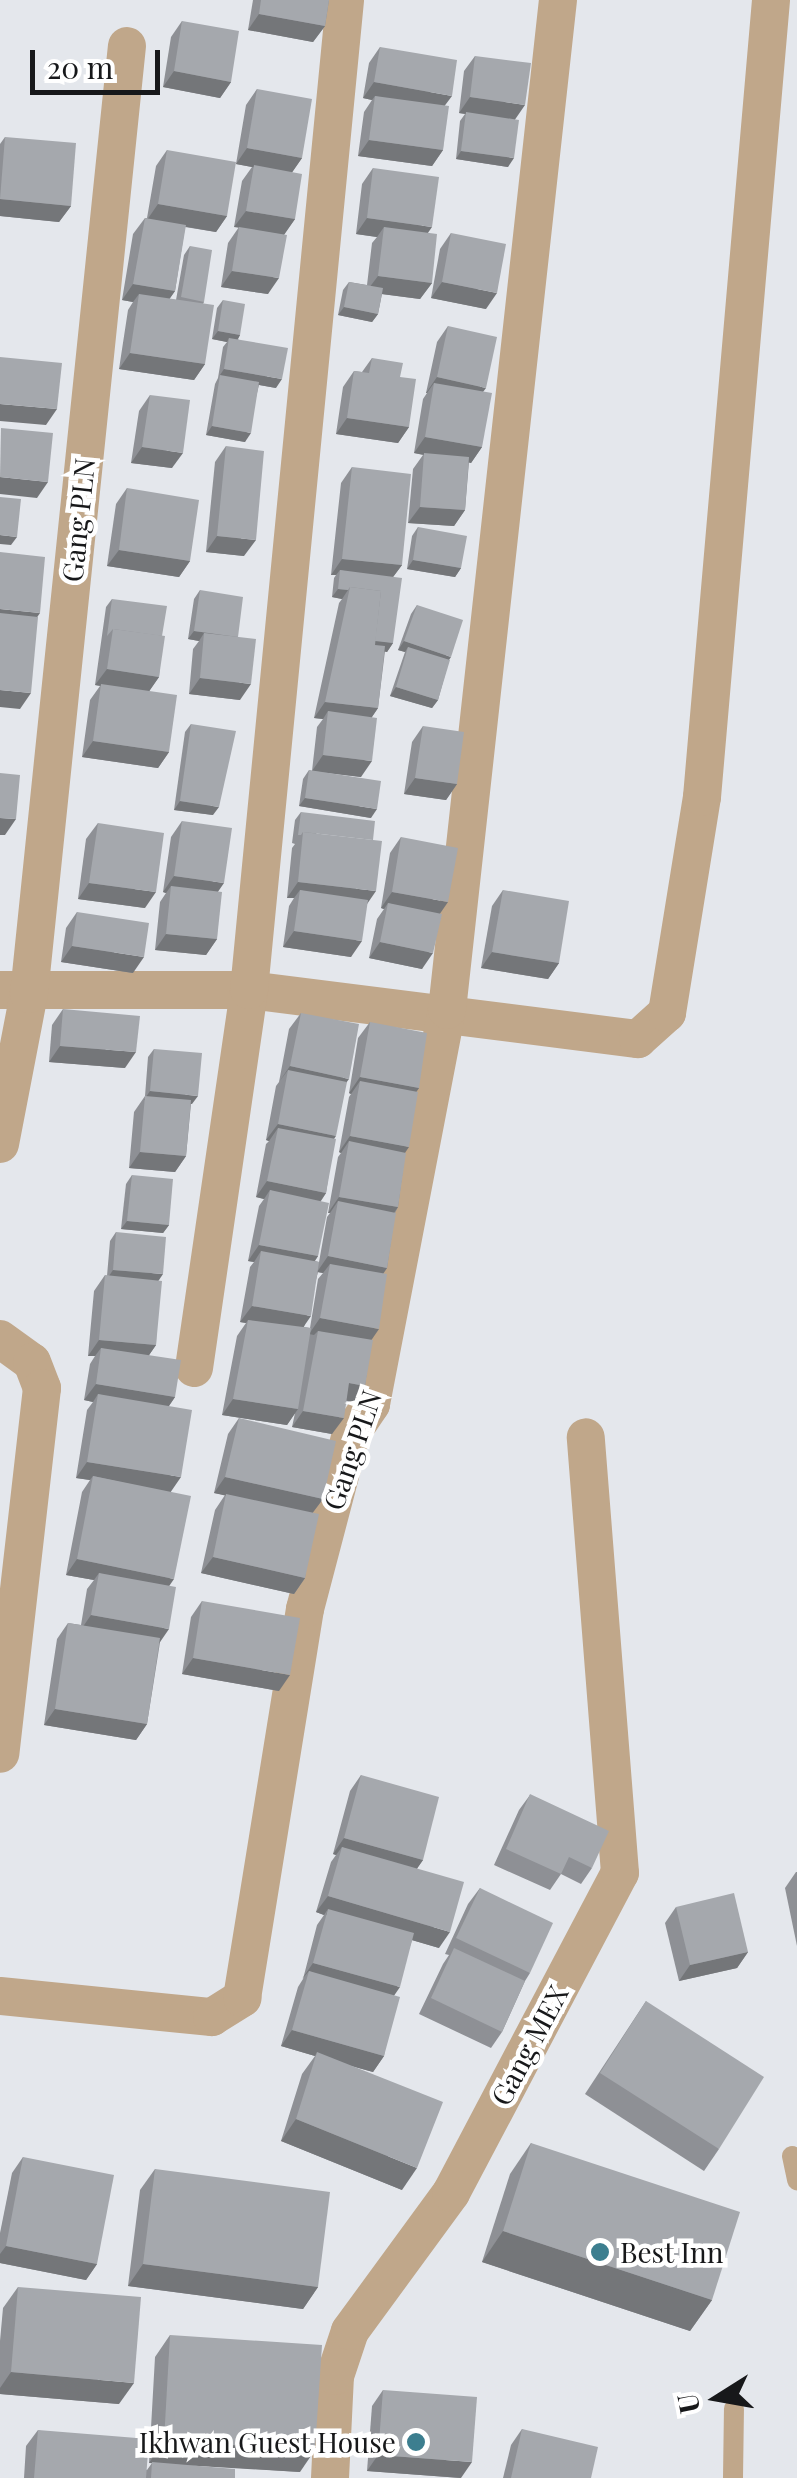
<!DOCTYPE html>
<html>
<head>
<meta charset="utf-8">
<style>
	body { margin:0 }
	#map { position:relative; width:797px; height:2478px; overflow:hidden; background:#e4e7ec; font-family:"Playfair Display",serif }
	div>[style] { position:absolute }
	.service>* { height:20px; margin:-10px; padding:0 10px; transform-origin:10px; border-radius:10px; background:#c0a78a }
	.minor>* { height:38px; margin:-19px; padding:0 19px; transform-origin:19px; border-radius:19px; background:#c0a78a }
	.wall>* { inset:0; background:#8e9095 }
	.shaded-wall>* { inset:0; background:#747679 }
	.building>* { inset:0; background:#a5a8ad }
	.dots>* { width:28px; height:28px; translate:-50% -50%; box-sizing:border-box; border:5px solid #fff; border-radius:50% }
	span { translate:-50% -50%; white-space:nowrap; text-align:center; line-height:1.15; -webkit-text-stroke:9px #fff; paint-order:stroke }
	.street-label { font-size:28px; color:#17181a }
	.poi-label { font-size:28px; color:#17181a }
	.left { translate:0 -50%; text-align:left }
	.right { translate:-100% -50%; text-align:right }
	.north { position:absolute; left:667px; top:2348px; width:100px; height:100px; -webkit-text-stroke:8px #fff; paint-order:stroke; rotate:259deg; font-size:28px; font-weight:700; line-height:40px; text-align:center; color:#17181a }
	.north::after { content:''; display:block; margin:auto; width:35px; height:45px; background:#17181a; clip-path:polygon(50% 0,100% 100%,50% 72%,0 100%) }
	.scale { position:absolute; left:30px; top:50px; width:130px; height:45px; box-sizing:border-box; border:5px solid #17181a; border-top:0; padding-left:12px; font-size:30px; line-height:35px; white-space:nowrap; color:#17181a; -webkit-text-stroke:8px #fff; paint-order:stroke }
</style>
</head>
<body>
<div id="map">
	<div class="service">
		<i style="left:792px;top:2156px;width:25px;rotate:78deg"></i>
		<i style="left:733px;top:2478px;width:69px;rotate:-89.2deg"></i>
	</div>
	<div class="minor">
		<i style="left:0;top:990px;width:249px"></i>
		<i style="left:249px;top:990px;width:392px;rotate:7.2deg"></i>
		<i style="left:638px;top:1039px;width:39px;rotate:-42deg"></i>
		<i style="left:667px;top:1013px;width:219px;rotate:-80.8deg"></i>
		<i style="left:702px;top:797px;width:800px;rotate:-85.05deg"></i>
		<i style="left:0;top:1144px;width:153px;rotate:-79.1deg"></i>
		<i style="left:29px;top:994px;width:953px;rotate:-84.1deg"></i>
		<i style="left:0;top:1339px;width:39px;rotate:36deg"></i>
		<i style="left:32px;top:1362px;width:28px;rotate:69deg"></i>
		<i style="left:42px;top:1388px;width:368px;rotate:96.5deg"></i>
		<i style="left:194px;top:1368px;width:382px;rotate:-81.7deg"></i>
		<i style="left:249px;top:990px;width:995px;rotate:-84.46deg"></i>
		<i style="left:0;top:1996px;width:213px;rotate:5.7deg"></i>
		<i style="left:212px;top:2017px;width:36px;rotate:-32deg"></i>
		<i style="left:242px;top:1998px;width:394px;rotate:-80.8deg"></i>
		<i style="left:305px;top:1609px;width:181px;rotate:-75.3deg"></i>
		<i style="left:351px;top:1434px;width:36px;rotate:-56deg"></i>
		<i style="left:371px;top:1404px;width:401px;rotate:-79.1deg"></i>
		<i style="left:447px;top:1010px;width:1016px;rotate:-83.73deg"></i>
		<i style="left:330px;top:2478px;width:102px;rotate:-87.2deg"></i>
		<i style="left:335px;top:2376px;width:47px;rotate:-71.6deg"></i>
		<i style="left:350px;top:2331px;width:171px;rotate:-53.8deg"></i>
		<i style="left:451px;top:2193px;width:362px;rotate:-62.2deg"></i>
		<i style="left:620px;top:1873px;width:437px;rotate:-94.5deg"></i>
	</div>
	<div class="wall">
		<i style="clip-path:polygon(253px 0,329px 0,325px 26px,313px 42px,248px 30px)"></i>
		<i style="clip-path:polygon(182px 21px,231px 82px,220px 98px,163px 87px,171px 37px)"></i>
		<i style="clip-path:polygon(380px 47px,445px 106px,443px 150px,432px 166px,358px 156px,364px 112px,372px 100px,363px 98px,369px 63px)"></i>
		<i style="clip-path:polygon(475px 56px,515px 119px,508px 167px,456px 159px,460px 121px,465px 114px,459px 113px,464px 71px)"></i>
		<i style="clip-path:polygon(257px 89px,302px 158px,292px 172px,295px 219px,284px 234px,268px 294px,221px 287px,228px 243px,239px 227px,234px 227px,242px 181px,252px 167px,236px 164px,246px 105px)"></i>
		<i style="clip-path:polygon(5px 137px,71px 206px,59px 222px,0 216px,0 144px)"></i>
		<i style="clip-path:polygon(167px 150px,227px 216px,216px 232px,185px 227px,175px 291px,169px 299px,176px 300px,184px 255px,190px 246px,204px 302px,203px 304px,205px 364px,194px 380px,119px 369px,128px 310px,133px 302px,122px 300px,133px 234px,145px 218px,147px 218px,156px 166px)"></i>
		<i style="clip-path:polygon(373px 168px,428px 233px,432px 283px,420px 299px,382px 294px,378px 314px,372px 322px,338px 315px,343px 290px,349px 282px,367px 285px,372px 243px,377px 237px,356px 234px,362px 184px)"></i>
		<i style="clip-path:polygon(451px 233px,486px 309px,431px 298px,440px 249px)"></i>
		<i style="clip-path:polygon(223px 300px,240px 335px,238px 339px,276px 388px,259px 385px,245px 442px,206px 435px,215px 384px,218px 378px,223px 347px,227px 342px,212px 339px,217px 308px)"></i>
		<i style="clip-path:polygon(448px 326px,483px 392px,482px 447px,471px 463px,469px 462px,465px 510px,454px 526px,408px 523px,413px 469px,423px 455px,414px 453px,423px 399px,427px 393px,426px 393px,437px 342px)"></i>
		<i style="clip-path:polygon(372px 358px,400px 377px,409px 427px,398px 443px,336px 434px,343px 387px,354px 371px,362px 372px)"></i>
		<i style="clip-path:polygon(150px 395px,172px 468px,131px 463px,139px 411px)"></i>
		<i style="clip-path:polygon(226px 446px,244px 556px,206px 552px,215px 462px)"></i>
		<i style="clip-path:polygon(352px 467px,402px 565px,393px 577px,393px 643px,387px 652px,385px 651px,378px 708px,372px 717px,361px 777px,326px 773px,371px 818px,299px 806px,303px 779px,309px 770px,312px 771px,317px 727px,323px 719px,314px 718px,339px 603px,342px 599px,332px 597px,334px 578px,336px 575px,331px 575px,341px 483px)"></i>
		<i style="clip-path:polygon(127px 488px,190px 561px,179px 577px,107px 566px,116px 504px)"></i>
		<i style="clip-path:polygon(418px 527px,461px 568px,455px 577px,407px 569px,412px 536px)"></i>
		<i style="clip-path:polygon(200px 590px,238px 637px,240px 700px,189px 694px,193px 649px,199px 641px,188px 639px,194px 599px)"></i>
		<i style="clip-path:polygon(112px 599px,162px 636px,159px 677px,149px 691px,169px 752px,158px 768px,82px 757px,90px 700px,100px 686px,95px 685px,106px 607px)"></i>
		<i style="clip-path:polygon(417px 605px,449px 660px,438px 700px,432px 708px,390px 696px,405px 652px,398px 650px,411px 614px)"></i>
		<i style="clip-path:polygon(191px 724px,213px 815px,174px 810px,185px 732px)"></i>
		<i style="clip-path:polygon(423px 726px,457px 784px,446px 800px,404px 794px,412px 742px)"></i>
		<i style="clip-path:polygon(301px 812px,367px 904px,351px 957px,283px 947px,289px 906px,294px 898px,287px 898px,292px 848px,295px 844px,292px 843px,295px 820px)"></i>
		<i style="clip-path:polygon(182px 821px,218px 892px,217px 939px,206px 955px,155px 950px,160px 902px,166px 893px,163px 892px,171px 837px)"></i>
		<i style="clip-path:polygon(98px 823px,145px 908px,78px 899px,86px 839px)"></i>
		<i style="clip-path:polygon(401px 837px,440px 914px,422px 969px,369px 958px,377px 919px,384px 909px,381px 908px,390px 853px)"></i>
		<i style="clip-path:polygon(503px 890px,559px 963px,548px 979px,481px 968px,492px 906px)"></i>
		<i style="clip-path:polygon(77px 912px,133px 973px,61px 962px,66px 928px)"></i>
		<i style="clip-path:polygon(63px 1009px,125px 1068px,49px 1062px,52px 1025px)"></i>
		<i style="clip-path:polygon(evenodd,301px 1013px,346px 1082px,334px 1139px,326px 1193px,321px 1201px,318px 1256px,315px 1261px,319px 1262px,327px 1217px,330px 1213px,328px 1213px,338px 1157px,341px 1153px,339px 1152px,349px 1097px,351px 1094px,349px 1093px,358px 1038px,370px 1022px,419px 1088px,416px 1092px,405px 1153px,398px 1207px,395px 1213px,387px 1268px,383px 1274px,371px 1340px,365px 1386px,354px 1402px,346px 1401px,332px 1434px,292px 1427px,295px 1413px,287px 1425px,222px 1415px,237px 1336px,246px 1323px,240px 1322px,250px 1267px,254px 1262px,248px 1261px,259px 1206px,264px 1199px,256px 1197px,266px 1144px,269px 1141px,266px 1140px,276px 1086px,279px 1082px,289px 1029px,301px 1013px,318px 1272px,323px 1273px,318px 1279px,310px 1328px,304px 1327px,318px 1272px)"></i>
		<i style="clip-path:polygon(154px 1049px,192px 1104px,191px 1104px,186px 1156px,175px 1172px,129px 1168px,134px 1112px,145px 1096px,148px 1057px)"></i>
		<i style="clip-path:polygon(132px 1175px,169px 1225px,163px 1233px,121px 1229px,126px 1184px)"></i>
		<i style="clip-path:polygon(116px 1232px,158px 1280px,156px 1345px,149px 1355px,175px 1397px,169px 1406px,171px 1492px,169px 1586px,147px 1724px,136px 1740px,44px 1725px,57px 1639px,68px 1623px,81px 1625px,87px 1589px,94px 1580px,66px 1575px,82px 1492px,90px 1480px,76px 1478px,87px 1410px,93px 1402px,84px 1400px,90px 1364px,95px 1356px,88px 1356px,94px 1291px,105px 1275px,107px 1276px,110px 1241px)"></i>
		<i style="clip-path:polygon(239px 1418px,323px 1499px,313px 1512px,305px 1578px,294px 1594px,201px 1573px,215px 1510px,225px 1495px,214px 1493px,228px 1434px)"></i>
		<i style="clip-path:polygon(202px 1601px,279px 1691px,182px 1674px,191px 1617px)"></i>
		<i style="clip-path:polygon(361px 1775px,423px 1860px,417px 1868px,439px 1948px,412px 1940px,394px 1995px,384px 2056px,373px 2072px,351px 2066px,402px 2190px,281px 2141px,302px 2074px,315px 2056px,281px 2046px,298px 1987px,303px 1979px,317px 1925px,324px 1915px,316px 1912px,331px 1862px,336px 1855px,333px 1854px,350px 1791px)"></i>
		<i style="clip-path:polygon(530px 1795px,592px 1868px,581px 1884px,561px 1874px,550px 1890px,494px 1865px,519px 1810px)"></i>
		<i style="clip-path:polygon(796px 1872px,797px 1872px,797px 1946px,785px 1888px)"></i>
		<i style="clip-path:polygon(480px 1888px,530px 1973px,525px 1981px,502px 2032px,491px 2048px,419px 2014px,443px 1964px,449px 1955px,445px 1954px,468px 1904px)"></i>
		<i style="clip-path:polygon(676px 1907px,748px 1952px,737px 1968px,679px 1981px,665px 1923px)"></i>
		<i style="clip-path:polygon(646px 2001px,719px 2149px,704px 2171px,585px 2094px)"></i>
		<i style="clip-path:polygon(531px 2143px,712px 2300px,690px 2331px,482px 2262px,510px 2174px)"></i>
		<i style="clip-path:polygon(23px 2157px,97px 2264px,86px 2280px,0 2263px,0 2233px,12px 2173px)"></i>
		<i style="clip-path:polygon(155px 2169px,318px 2287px,303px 2309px,128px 2286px,140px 2190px)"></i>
		<i style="clip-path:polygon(18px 2287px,119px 2404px,0 2394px,0 2341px,3px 2308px)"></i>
		<i style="clip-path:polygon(170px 2335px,300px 2472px,193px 2465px,235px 2478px,24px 2478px,26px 2446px,38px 2430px,147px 2470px,152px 2463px,149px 2463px,155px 2357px)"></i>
		<i style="clip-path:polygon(383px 2390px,461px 2478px,367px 2471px,372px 2406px)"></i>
		<i style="clip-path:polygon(522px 2429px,591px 2478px,503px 2478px,511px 2445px)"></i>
	</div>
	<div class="shaded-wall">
		<i style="clip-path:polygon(259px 14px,325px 26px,313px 42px,248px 30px)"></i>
		<i style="clip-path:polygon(174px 71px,231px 82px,220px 98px,163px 87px)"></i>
		<i style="clip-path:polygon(374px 82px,452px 96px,440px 112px,375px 96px,372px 100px,363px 98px)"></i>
		<i style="clip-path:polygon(470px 97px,525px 105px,514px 121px,459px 113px)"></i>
		<i style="clip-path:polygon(369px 140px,443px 150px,432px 166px,358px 156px)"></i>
		<i style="clip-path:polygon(247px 148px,302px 158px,291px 174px,236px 164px)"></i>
		<i style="clip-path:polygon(461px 151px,514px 158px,508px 167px,456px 159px)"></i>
		<i style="clip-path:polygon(0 199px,71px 206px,59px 222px,0 216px)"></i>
		<i style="clip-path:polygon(158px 204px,227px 216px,216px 232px,147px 220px)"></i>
		<i style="clip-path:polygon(246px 211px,295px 219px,284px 235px,234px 227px)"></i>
		<i style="clip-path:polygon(367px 218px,432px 227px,421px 243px,384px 227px,377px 237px,356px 234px)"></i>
		<i style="clip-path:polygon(232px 271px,279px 278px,268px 294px,221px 287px)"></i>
		<i style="clip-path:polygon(378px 276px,432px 283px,420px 299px,366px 292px)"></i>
		<i style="clip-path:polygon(442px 282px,497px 293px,486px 309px,431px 298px)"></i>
		<i style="clip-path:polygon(133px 284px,175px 291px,164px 307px,139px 294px,133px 302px,122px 300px)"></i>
		<i style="clip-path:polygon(344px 307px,378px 314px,372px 322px,338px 315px)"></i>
		<i style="clip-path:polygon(218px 331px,240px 335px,235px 344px,229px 338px,227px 342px,212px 339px)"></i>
		<i style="clip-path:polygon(130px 353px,205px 364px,194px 380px,119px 369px)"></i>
		<i style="clip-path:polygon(224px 369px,282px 379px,276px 388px,220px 378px,220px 375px,218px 378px)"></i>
		<i style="clip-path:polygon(437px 377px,486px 388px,474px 404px,434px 383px,427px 393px,426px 393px)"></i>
		<i style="clip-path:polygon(0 404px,57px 409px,46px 425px,0 421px)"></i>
		<i style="clip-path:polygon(347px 418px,409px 427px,398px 443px,336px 434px)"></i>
		<i style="clip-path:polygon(212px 426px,251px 433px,245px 442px,206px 435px)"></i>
		<i style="clip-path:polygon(425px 437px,482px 447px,471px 463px,414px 453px)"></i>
		<i style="clip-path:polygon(142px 447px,183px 453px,172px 468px,131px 463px)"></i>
		<i style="clip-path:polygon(0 477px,48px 482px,37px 498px,0 494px)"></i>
		<i style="clip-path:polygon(420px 507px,465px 510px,454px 526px,408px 523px)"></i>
		<i style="clip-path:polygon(0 535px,17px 537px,11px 545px,0 544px)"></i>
		<i style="clip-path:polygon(217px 536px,256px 540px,244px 556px,206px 552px)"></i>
		<i style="clip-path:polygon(119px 550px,190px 561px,179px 577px,107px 566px)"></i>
		<i style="clip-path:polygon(342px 559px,402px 565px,390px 581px,340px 570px,336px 575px,331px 575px)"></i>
		<i style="clip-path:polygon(413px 560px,461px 568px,455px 577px,407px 569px)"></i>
		<i style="clip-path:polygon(338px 589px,348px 590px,342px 599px,332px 597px)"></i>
		<i style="clip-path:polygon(0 609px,40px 613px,29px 629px,0 626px)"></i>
		<i style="clip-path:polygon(194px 631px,238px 637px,204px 633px,199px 641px,188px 639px)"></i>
		<i style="clip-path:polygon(374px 640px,393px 643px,387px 652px,368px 649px)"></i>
		<i style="clip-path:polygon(404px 641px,451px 657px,445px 666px,408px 647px,405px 652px,398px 650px)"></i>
		<i style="clip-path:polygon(107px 669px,159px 677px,148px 693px,95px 685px)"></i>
		<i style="clip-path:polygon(200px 678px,251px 684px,240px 700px,189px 694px)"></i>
		<i style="clip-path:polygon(396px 687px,438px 700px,432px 708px,390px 696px)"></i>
		<i style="clip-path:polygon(0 690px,31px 693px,20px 709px,0 707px)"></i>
		<i style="clip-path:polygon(325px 702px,378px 708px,367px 724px,328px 711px,323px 719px,314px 718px)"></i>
		<i style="clip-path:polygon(93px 741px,169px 752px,158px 768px,82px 757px)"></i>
		<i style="clip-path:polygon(323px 755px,372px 761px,361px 777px,312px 771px)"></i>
		<i style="clip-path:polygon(415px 778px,457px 784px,446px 800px,404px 794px)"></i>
		<i style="clip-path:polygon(305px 798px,377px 809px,371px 818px,299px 806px)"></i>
		<i style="clip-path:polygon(180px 801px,219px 807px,213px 815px,174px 810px)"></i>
		<i style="clip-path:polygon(0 818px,16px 819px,5px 835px,0 835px)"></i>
		<i style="clip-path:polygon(174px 876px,224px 883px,213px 899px,171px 886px,166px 893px,163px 892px)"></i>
		<i style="clip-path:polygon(298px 882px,376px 891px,365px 907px,300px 890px,294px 898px,287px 898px)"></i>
		<i style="clip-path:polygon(89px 883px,156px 892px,145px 908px,78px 899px)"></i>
		<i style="clip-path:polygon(392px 892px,448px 902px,437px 918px,388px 903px,384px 909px,381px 908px)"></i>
		<i style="clip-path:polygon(294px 931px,362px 941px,351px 957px,283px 947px)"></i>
		<i style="clip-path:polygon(166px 934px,217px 939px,206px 955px,155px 950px)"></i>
		<i style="clip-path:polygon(380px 942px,433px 953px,422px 969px,369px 958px)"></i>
		<i style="clip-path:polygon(72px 946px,144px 957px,133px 973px,61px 962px)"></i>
		<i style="clip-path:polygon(492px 952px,559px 963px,548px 979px,481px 968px)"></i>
		<i style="clip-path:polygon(60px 1046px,136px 1052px,125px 1068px,49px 1062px)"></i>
		<i style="clip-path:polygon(290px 1066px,349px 1079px,337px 1095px,288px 1070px,279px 1082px)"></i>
		<i style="clip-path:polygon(360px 1077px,419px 1088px,408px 1104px,360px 1081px,351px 1094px,349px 1093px)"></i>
		<i style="clip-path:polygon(150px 1091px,198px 1096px,192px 1104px,144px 1100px)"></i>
		<i style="clip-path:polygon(278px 1124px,336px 1136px,325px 1152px,278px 1128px,269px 1141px,266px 1140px)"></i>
		<i style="clip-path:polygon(350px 1136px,409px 1147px,398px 1163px,349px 1141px,341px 1153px,339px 1152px)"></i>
		<i style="clip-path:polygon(140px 1152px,186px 1156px,175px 1172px,129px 1168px)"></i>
		<i style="clip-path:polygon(267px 1181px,326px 1193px,315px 1209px,270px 1190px,264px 1199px,256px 1197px)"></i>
		<i style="clip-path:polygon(339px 1197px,398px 1207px,387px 1223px,338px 1201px,330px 1213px,328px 1213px)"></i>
		<i style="clip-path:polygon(127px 1221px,169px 1225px,163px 1233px,121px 1229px)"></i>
		<i style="clip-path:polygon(259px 1245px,318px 1256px,307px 1272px,261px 1251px,254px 1262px,248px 1261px)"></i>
		<i style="clip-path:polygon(328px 1256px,387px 1268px,376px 1284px,330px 1264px,323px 1273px,317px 1272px)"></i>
		<i style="clip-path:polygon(113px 1270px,163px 1274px,157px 1283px,107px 1279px)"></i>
		<i style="clip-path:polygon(252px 1306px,311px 1316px,300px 1332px,248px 1320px,246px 1323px,240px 1322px)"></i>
		<i style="clip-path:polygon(320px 1318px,379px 1329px,368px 1345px,318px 1331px,314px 1335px,309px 1334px)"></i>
		<i style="clip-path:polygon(99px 1340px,156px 1345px,145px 1361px,101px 1348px,95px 1356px,88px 1356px)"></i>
		<i style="clip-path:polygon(349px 1383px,365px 1386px,354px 1402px,338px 1399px)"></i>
		<i style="clip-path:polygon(96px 1384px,175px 1397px,164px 1413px,98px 1394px,93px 1402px,84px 1400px)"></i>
		<i style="clip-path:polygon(233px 1399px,298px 1409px,287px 1425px,222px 1415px)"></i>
		<i style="clip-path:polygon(303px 1411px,344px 1418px,332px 1434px,292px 1427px)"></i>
		<i style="clip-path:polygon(87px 1462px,181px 1477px,170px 1493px,93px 1476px,90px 1480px,76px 1478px)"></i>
		<i style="clip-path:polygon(225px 1477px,323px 1499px,311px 1515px,214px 1493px)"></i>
		<i style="clip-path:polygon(213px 1557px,305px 1578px,294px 1594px,201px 1573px)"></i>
		<i style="clip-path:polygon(77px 1559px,174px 1579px,163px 1595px,99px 1573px,94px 1580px,66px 1575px)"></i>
		<i style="clip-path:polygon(91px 1615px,169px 1629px,158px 1645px,80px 1631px)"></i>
		<i style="clip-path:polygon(193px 1658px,290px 1675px,279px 1691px,182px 1674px)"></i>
		<i style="clip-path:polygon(55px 1709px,147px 1724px,136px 1740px,44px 1725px)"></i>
		<i style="clip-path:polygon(344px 1838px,423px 1860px,412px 1876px,342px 1847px,336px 1855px,333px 1854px)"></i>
		<i style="clip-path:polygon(328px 1896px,450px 1932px,439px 1948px,326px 1915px,328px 1909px,324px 1915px,316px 1912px)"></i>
		<i style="clip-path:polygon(748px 1952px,737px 1968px,679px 1981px,690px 1965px)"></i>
		<i style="clip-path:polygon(313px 1963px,400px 1987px,389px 2003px,309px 1971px,302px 1979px)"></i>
		<i style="clip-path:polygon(292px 2030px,384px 2056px,373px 2072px,316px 2056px,317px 2052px,315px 2056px,281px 2046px)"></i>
		<i style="clip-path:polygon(296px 2119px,417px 2168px,402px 2190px,281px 2141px)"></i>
		<i style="clip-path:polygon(503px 2231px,712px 2300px,690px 2331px,482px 2262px)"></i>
		<i style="clip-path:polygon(6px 2246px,97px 2264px,86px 2280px,0 2263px,0 2254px)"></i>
		<i style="clip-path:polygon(143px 2264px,318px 2287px,303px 2309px,128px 2286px)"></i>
		<i style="clip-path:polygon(11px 2372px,134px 2383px,119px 2404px,0 2394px,0 2388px)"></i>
		<i style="clip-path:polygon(164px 2441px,315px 2450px,300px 2472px,149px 2463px)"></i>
		<i style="clip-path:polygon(378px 2455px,472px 2462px,461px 2478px,367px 2471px)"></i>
	</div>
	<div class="building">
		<i style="clip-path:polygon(261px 0,329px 0,325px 26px,259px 14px)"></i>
		<i style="clip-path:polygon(182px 21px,239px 31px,231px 82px,174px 71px)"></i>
		<i style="clip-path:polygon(380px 47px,457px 60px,452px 96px,374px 82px)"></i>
		<i style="clip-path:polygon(475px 56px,531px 63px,525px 105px,470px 97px)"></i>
		<i style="clip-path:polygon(257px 89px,312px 99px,302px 158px,247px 148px)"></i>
		<i style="clip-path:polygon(375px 96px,449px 106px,443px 150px,369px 140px)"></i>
		<i style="clip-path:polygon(466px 112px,519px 120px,514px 158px,461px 151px)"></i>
		<i style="clip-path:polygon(5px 137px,76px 143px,71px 206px,0 199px)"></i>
		<i style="clip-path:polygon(167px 150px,236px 162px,227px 216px,158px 204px)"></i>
		<i style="clip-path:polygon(254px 165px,302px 174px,295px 219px,246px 211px)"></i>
		<i style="clip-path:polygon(373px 168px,439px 177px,432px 227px,367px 218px)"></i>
		<i style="clip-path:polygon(145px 218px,186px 225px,175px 291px,133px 284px)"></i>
		<i style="clip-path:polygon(239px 227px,287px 235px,279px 278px,232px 271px)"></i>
		<i style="clip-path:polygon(384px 227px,437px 234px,432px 283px,378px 276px)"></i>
		<i style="clip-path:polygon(451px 233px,506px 244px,497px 293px,442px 282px)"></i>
		<i style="clip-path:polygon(190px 246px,212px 250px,204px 302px,181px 297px)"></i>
		<i style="clip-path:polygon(349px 282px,383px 288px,378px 314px,344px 307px)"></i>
		<i style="clip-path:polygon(139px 294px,214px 305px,205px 364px,130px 353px)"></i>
		<i style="clip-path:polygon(223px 300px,245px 304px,240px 335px,218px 331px)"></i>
		<i style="clip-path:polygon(448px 326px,497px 337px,486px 388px,437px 377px)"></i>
		<i style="clip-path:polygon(229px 338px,288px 348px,282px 379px,224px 369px)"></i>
		<i style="clip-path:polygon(0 357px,62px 363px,57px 409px,0 404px)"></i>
		<i style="clip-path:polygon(372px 358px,403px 363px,400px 377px,416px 379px,409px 427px,347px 418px,354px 371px,369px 373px)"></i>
		<i style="clip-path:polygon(220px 375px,259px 382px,251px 433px,212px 426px)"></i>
		<i style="clip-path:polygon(434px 383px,492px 393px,482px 447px,425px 437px)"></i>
		<i style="clip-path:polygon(150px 395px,190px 400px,183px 453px,142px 447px)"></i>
		<i style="clip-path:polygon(1px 428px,53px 433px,48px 482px,0 477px)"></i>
		<i style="clip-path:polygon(226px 446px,264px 451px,256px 540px,217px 536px)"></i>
		<i style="clip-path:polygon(424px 453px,469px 457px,465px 510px,420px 507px)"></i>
		<i style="clip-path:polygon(352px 467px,411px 474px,402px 565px,342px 559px)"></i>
		<i style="clip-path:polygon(127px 488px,199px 500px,190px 561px,119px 550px)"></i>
		<i style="clip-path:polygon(0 497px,21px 499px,17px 537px,0 535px)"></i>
		<i style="clip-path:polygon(418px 527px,467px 536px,461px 568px,413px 560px)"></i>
		<i style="clip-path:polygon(0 552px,45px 557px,40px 613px,0 609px)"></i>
		<i style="clip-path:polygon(340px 570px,402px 578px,393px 643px,375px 641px,381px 591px,350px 587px,348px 590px,338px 589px)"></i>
		<i style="clip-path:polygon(350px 587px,381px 591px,375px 645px,385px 646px,378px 708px,325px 702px)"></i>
		<i style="clip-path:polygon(200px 590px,243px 597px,238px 637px,194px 631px)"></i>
		<i style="clip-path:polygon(112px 599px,167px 606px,162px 636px,113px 629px,107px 636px)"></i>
		<i style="clip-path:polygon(417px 605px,463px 620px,451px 657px,404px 641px)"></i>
		<i style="clip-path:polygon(0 613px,38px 617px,31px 693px,0 690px)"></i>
		<i style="clip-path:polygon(113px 629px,165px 636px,159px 677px,107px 669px)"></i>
		<i style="clip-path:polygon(204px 633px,256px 639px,251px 684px,200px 678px)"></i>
		<i style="clip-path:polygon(408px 647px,450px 660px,438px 700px,396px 687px)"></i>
		<i style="clip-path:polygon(101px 684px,177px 695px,169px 752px,93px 741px)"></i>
		<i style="clip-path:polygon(328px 711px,377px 718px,372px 761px,323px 755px)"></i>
		<i style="clip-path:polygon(191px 724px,236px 731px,219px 807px,180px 801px)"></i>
		<i style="clip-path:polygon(423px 726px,464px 732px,457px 784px,415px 778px)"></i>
		<i style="clip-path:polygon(309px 770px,381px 781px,377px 809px,305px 798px)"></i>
		<i style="clip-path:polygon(0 773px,20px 775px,16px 819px,0 818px)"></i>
		<i style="clip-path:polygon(301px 812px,375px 821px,373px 840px,303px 832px,301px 835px,298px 835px)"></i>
		<i style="clip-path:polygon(182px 821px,232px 828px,224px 883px,174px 876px)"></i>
		<i style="clip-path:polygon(98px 823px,164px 833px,156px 892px,89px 883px)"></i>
		<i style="clip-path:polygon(303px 832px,382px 841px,376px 891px,298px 882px)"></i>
		<i style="clip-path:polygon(401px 837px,458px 848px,448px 902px,392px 892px)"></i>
		<i style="clip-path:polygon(171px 886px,222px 892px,217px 939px,166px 934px)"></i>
		<i style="clip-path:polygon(300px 890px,368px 900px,362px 941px,294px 931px)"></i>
		<i style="clip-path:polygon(503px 890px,569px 901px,559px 963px,492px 952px)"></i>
		<i style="clip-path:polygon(388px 903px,442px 914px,433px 953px,380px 942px)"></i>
		<i style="clip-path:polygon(77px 912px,149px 923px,144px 957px,72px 946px)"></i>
		<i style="clip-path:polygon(63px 1009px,140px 1016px,136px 1052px,60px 1046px)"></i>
		<i style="clip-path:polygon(301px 1013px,359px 1024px,349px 1079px,290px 1066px)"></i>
		<i style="clip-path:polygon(370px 1022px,427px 1033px,419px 1088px,360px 1077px)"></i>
		<i style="clip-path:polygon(154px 1049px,202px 1053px,198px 1096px,150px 1091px)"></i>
		<i style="clip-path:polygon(288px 1070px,347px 1082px,336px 1136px,278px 1124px)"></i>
		<i style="clip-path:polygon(360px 1081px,418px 1092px,409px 1147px,350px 1136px)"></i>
		<i style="clip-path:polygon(145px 1096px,191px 1100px,186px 1156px,140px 1152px)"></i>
		<i style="clip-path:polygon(278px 1128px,336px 1139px,326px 1193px,267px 1181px)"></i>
		<i style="clip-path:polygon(349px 1141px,406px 1153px,398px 1207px,339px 1197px)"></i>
		<i style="clip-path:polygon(132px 1175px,173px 1179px,169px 1225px,127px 1221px)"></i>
		<i style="clip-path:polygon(270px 1190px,329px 1203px,318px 1256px,259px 1245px)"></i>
		<i style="clip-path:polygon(338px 1201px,396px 1213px,387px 1268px,328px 1256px)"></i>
		<i style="clip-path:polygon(116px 1232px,166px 1237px,163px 1274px,113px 1270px)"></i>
		<i style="clip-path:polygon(261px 1251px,319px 1262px,311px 1316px,252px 1306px)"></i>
		<i style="clip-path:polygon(330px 1264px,387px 1274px,379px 1329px,320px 1318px)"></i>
		<i style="clip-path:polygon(105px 1275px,162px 1281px,156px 1345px,99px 1340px)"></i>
		<i style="clip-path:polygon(248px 1320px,311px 1328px,298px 1409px,233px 1399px)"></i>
		<i style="clip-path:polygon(318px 1331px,373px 1340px,365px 1386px,349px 1383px,344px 1418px,303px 1411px)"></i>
		<i style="clip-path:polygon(101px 1348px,181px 1360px,175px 1397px,96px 1384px)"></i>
		<i style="clip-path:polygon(98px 1394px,192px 1410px,181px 1477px,87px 1462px)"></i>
		<i style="clip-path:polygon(239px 1418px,336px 1441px,323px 1499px,225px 1477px)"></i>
		<i style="clip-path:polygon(93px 1476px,191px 1496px,174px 1579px,77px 1559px)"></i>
		<i style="clip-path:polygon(226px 1494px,319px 1514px,305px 1578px,213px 1557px)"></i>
		<i style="clip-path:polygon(99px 1573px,176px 1587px,169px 1629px,91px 1615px)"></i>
		<i style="clip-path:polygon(202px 1601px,300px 1618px,290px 1675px,193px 1658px)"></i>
		<i style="clip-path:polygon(68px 1623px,160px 1638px,147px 1724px,55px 1709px)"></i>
		<i style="clip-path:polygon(361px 1775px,439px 1797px,423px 1860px,344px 1838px)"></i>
		<i style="clip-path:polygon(530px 1794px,609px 1831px,592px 1868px,569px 1857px,561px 1874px,506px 1849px)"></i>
		<i style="clip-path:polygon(342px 1847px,464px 1882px,450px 1932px,328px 1896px)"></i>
		<i style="clip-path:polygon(480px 1888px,553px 1923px,530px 1973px,456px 1938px)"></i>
		<i style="clip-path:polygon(734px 1893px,748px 1952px,690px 1965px,676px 1907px)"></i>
		<i style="clip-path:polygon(328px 1909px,414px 1933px,400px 1987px,313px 1963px)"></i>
		<i style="clip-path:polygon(454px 1948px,525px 1981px,502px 2032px,431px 1998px)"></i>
		<i style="clip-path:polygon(309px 1971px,400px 1997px,384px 2056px,292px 2030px)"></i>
		<i style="clip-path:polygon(646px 2001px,764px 2077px,719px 2149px,600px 2073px)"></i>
		<i style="clip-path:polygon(317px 2052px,443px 2102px,417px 2168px,296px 2119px)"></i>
		<i style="clip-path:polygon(531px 2143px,740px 2212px,712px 2300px,503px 2231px)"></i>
		<i style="clip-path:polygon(23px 2157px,114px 2175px,97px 2264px,6px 2246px)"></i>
		<i style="clip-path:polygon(155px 2169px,330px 2192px,318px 2287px,143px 2264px)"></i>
		<i style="clip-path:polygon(18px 2287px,141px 2297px,134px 2383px,11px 2372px)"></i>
		<i style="clip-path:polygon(170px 2335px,322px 2345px,315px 2450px,164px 2441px)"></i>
		<i style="clip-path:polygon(383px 2390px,477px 2397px,472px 2462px,378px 2455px)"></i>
		<i style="clip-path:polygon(522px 2429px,598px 2447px,591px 2478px,511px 2478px)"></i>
		<i style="clip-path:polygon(38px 2430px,149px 2439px,146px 2478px,34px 2478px)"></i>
		<i style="clip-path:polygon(152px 2462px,235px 2469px,235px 2478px,151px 2478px)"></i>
	</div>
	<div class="dots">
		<i style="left:600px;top:2252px;background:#3c7e8f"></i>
		<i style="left:416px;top:2442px;background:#3c7e8f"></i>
	</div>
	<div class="street-label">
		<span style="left:78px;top:520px;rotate:-84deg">Gang PLN</span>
		<span style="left:352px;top:1450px;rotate:-71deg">Gang PLN</span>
		<span style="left:529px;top:2045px;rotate:-62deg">Gang MEX</span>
	</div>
	<div class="poi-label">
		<span class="left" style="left:620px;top:2252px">Best Inn</span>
		<span class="right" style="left:396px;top:2442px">Ikhwan Guest House</span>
	</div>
	<div class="north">U</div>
	<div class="scale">20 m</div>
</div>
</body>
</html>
